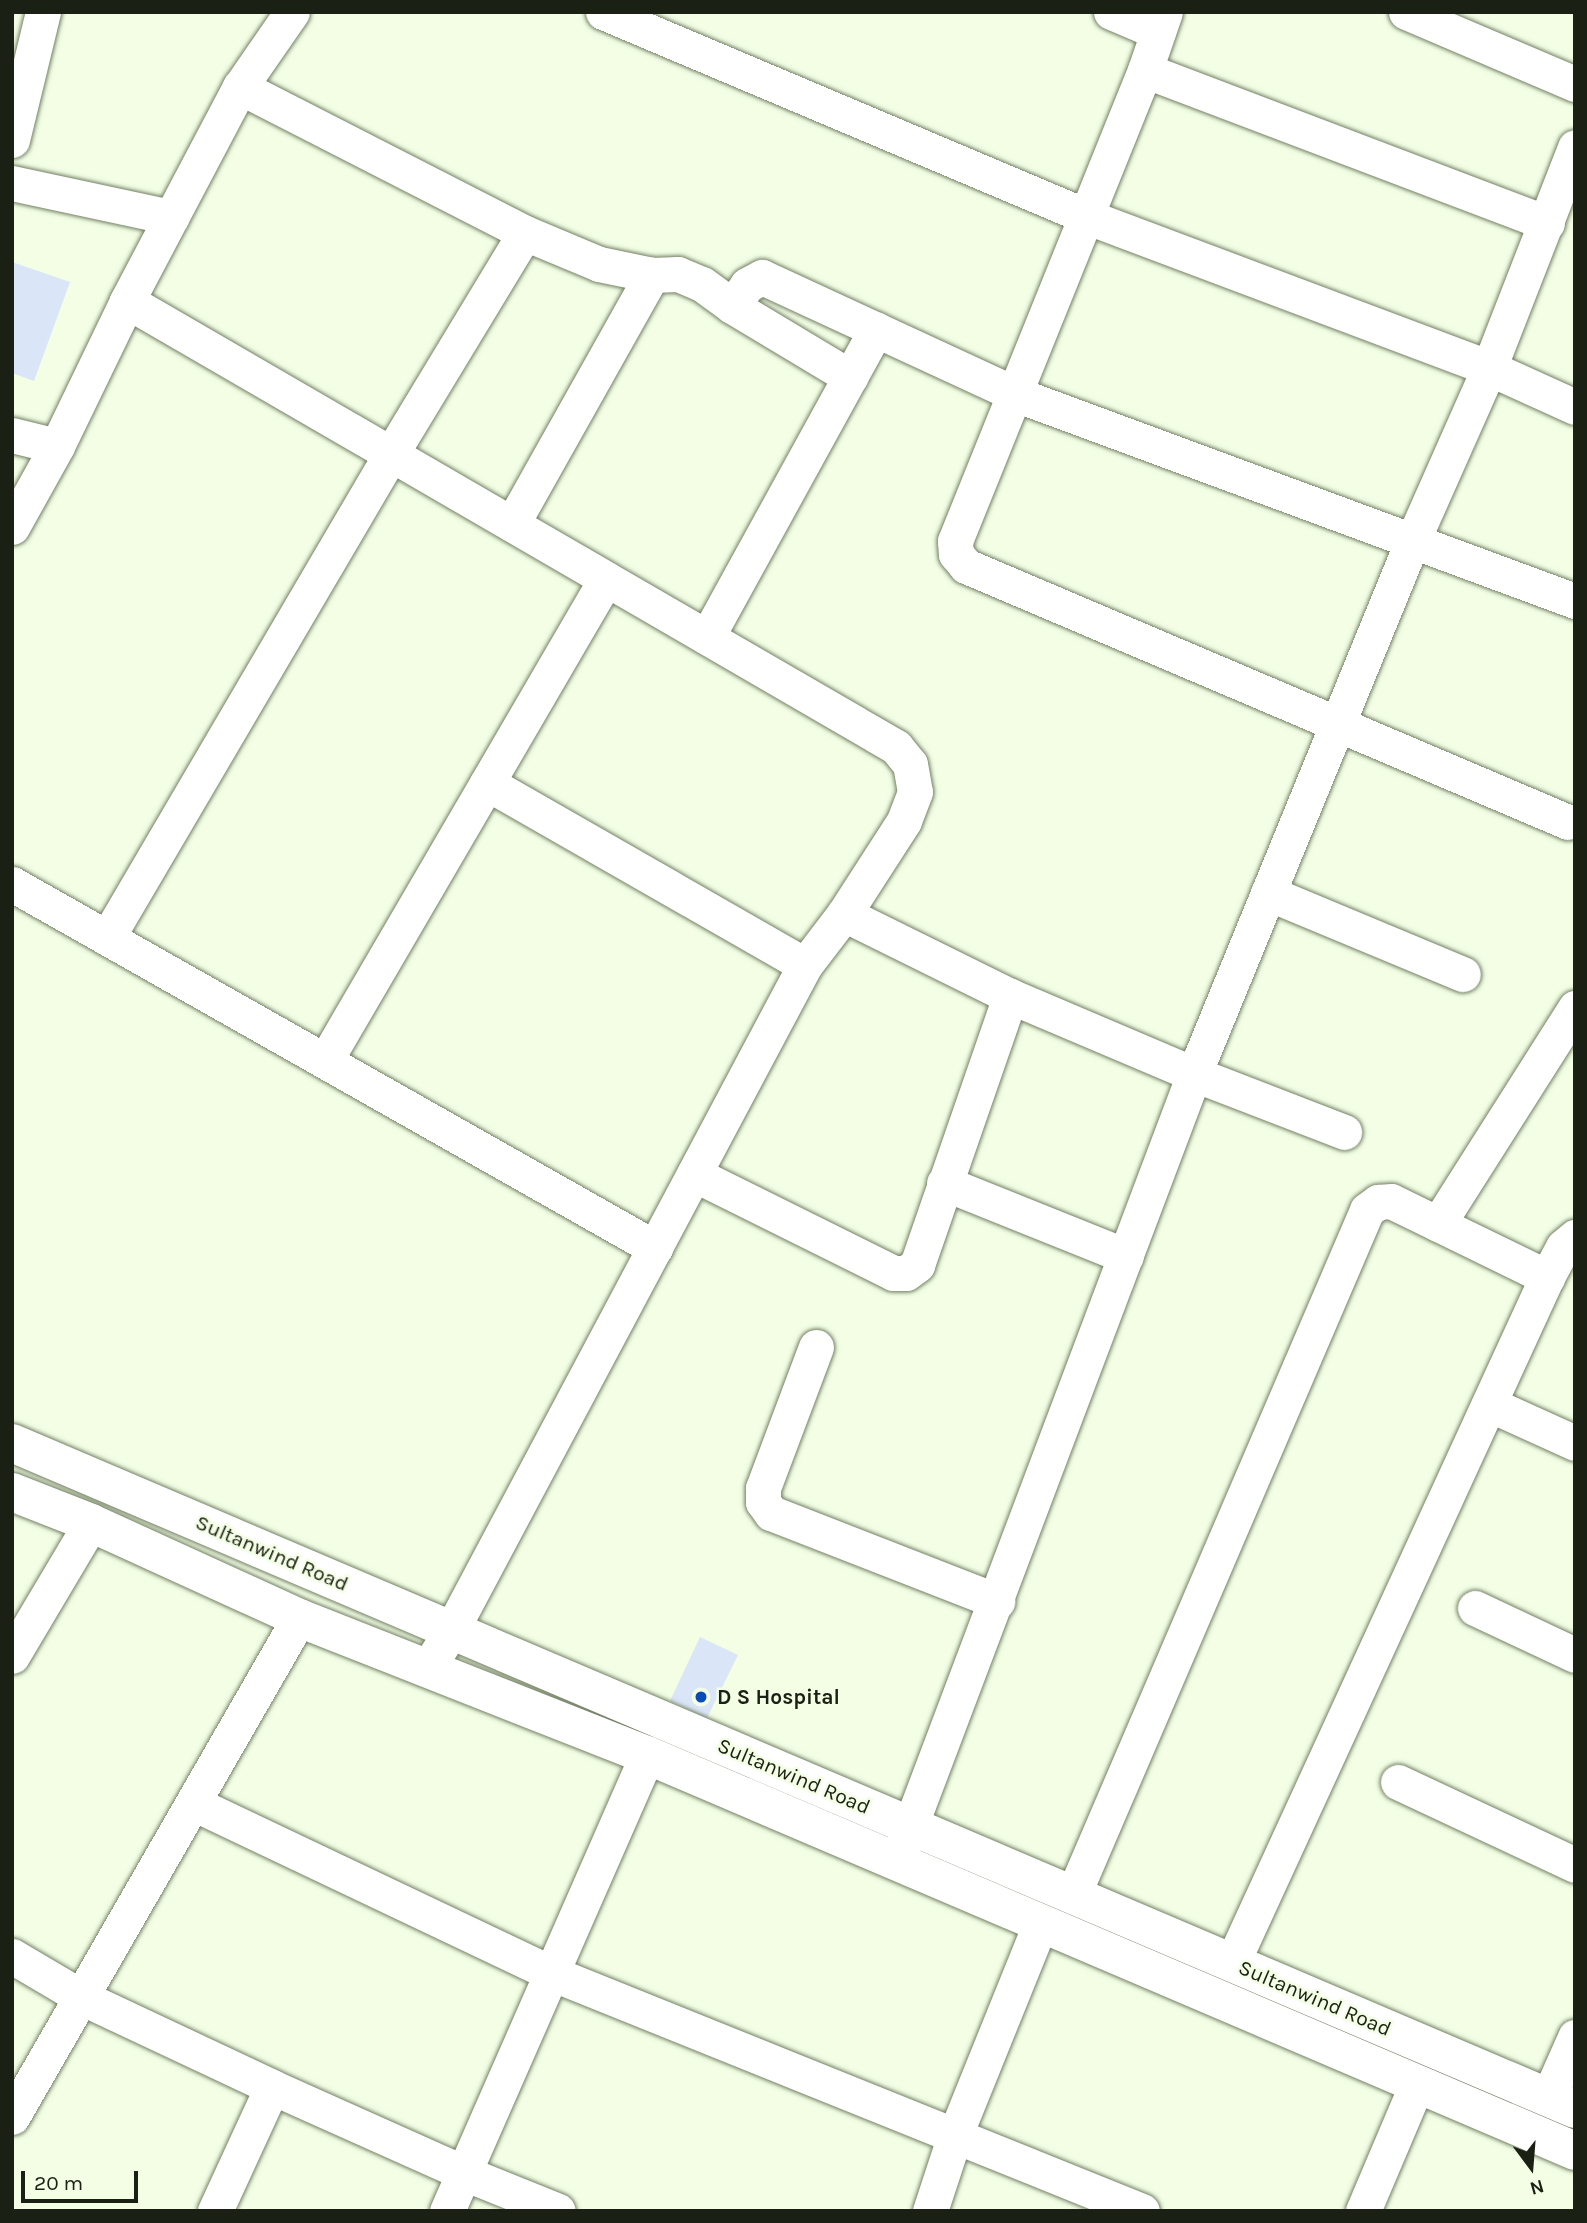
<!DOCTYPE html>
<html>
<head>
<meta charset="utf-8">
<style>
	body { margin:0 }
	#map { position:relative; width:1587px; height:2223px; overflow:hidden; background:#f3fee5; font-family:Karla,sans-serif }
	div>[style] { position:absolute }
	.building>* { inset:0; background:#dae5f7 }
	.roads { filter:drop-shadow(0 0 2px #738064) drop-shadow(0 0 2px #738064) }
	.minor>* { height:35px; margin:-17.5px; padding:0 17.5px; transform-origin:17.5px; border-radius:17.5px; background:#fff }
	.secondary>* { height:38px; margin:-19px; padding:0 19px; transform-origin:19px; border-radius:19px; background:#fff }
	.dots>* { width:19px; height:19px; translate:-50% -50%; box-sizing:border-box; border:4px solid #f3fee5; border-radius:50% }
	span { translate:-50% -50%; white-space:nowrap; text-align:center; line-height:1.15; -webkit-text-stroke:5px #f3fee5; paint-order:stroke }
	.street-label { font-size:21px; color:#1b2014 }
	.poi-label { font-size:21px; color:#1b2014; font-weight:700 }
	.left { translate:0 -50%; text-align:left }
	.frame { position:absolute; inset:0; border:14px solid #1b2014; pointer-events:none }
	.north { position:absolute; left:1496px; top:2132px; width:70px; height:70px; -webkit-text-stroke:5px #f3fee5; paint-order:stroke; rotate:164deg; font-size:19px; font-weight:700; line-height:28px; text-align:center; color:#1b2014 }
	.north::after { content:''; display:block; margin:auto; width:24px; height:32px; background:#1b2014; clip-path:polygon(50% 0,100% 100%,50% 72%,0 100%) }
	.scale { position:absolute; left:21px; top:2171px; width:117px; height:32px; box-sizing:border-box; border:4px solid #1b2014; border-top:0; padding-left:9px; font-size:21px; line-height:24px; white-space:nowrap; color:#1b2014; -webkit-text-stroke:5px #f3fee5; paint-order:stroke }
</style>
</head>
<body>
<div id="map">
	<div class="building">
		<i style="clip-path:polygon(12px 262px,70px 282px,34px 381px,12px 373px)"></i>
		<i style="clip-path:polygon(700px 1637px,738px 1655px,707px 1718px,670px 1701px)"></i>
	</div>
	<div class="roads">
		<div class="minor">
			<i style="left:603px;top:12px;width:527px;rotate:22.91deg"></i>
			<i style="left:1088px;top:217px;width:428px;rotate:20.6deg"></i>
			<i style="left:1489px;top:368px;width:94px;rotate:24.4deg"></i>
			<i style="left:1111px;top:12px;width:51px;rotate:23.1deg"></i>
			<i style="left:1406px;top:12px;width:184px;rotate:23.1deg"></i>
			<i style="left:1145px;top:70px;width:61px;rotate:-71deg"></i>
			<i style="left:240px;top:87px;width:320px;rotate:27.1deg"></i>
			<i style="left:525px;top:233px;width:80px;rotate:22.7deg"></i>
			<i style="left:599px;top:264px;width:54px;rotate:11.7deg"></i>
			<i style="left:652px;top:275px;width:26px;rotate:-2deg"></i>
			<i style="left:678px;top:274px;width:26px;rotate:23deg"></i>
			<i style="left:702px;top:284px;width:37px;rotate:36deg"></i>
			<i style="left:732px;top:306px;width:138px;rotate:31deg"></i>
			<i style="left:12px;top:140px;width:132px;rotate:-76.4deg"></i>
			<i style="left:12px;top:183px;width:163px;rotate:12.1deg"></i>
			<i style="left:1547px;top:223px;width:430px;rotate:-159.2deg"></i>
			<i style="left:1145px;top:70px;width:508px;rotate:111.97deg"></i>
			<i style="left:955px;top:541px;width:13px;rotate:86deg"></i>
			<i style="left:956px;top:554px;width:16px;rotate:50deg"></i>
			<i style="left:966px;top:566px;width:654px;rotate:23.04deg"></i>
			<i style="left:127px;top:301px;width:889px;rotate:30.11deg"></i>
			<i style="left:896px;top:747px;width:22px;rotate:51deg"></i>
			<i style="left:910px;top:764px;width:28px;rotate:80deg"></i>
			<i style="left:915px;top:792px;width:31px;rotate:111deg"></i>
			<i style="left:904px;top:821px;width:111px;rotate:122.8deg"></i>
			<i style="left:844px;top:914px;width:64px;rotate:127.4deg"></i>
			<i style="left:805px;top:965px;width:752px;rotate:118deg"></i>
			<i style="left:452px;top:1629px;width:47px;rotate:122deg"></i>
			<i style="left:732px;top:306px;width:26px;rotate:-54deg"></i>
			<i style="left:747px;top:285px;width:17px;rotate:-28deg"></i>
			<i style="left:762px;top:277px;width:279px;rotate:24.8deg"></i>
			<i style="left:1015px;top:394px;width:597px;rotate:20.29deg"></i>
			<i style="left:12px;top:435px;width:46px;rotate:13.7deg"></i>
			<i style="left:512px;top:524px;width:286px;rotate:-60.7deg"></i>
			<i style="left:12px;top:527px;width:93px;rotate:-60.9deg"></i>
			<i style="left:57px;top:446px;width:161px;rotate:-64.2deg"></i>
			<i style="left:127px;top:301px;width:242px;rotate:-62.2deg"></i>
			<i style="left:240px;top:87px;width:91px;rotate:-55.3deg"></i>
			<i style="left:707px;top:637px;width:351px;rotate:-61.2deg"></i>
			<i style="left:487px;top:783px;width:366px;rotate:29.8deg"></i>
			<i style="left:12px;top:884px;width:739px;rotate:29.51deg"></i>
			<i style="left:1268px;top:893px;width:211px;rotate:22.6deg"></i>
			<i style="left:844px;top:914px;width:185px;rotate:26.3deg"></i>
			<i style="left:1010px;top:996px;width:200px;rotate:23deg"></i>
			<i style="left:1194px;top:1074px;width:575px;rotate:-67.72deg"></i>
			<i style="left:1412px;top:542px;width:190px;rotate:-66.1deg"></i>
			<i style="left:1489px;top:368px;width:237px;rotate:-68.7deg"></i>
			<i style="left:107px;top:938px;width:561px;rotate:-59.6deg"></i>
			<i style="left:391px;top:454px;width:258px;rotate:-58.8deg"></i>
			<i style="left:325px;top:1061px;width:558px;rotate:-59.76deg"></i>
			<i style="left:694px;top:1174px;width:222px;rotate:26.4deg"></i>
			<i style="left:893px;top:1273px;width:13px"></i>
			<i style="left:906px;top:1273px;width:14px;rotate:-36deg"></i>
			<i style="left:917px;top:1265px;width:285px;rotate:-70.9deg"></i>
			<i style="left:944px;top:1183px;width:196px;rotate:21.9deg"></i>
			<i style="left:1438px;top:1224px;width:256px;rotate:-57.6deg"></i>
			<i style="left:1547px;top:1277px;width:34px;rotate:-62deg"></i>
			<i style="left:1563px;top:1247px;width:16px;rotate:-40deg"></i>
			<i style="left:816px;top:1347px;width:151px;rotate:110.6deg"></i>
			<i style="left:763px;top:1488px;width:14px;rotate:90deg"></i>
			<i style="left:763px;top:1502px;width:14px;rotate:54deg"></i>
			<i style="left:771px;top:1513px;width:243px;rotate:21.3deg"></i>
			<i style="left:1489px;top:1404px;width:94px;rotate:24.4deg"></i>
			<i style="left:1475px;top:1608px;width:110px;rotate:25.2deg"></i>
			<i style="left:12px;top:1656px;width:155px;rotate:-59.3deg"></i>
			<i style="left:1398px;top:1782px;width:195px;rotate:25.1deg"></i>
			<i style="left:195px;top:1804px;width:394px;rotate:25.4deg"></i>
			<i style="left:551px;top:1973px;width:637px;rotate:21.94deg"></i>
			<i style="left:900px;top:1853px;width:833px;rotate:-69.32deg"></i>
			<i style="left:1194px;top:1074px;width:161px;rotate:21.1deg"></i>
			<i style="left:1073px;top:1895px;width:745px;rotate:-66.77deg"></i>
			<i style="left:1367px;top:1210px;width:14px;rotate:-36deg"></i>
			<i style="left:1378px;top:1202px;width:13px;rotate:-4deg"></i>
			<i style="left:1391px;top:1201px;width:174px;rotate:26deg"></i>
			<i style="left:1547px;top:1277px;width:755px;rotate:114.66deg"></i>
			<i style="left:12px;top:1956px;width:82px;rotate:30.6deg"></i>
			<i style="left:83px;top:1998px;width:209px;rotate:25.2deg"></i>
			<i style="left:272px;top:2087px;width:210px;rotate:24.1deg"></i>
			<i style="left:464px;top:2173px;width:101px;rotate:22deg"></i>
			<i style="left:1548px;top:2098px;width:67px;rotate:-66.1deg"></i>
			<i style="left:12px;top:2117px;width:576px;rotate:-60.09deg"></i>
			<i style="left:215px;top:2211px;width:136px;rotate:-65.3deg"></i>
			<i style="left:447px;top:2211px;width:498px;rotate:-66.3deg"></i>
			<i style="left:930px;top:2211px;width:80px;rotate:-71.8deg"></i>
			<i style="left:955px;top:2135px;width:227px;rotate:-68deg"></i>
			<i style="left:1363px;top:2211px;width:138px;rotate:-67deg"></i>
		</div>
		<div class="secondary">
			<i style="left:12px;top:1443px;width:1699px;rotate:23.08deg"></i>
			<i style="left:12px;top:1492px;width:85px;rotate:21.4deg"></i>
			<i style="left:91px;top:1523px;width:229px;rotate:24.5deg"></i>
			<i style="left:299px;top:1618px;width:374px;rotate:21.5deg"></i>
			<i style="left:647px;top:1755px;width:1009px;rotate:23.11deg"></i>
		</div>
	</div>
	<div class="dots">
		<i style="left:701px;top:1697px;background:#0c4cb7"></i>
	</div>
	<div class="street-label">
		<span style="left:272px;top:1553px;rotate:23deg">Sultanwind Road</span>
		<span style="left:794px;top:1776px;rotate:23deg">Sultanwind Road</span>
		<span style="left:1315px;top:1998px;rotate:23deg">Sultanwind Road</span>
	</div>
	<div class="poi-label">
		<span class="left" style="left:717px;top:1697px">D S Hospital</span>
	</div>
	<div class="frame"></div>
	<div class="north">N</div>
	<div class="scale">20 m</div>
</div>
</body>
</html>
